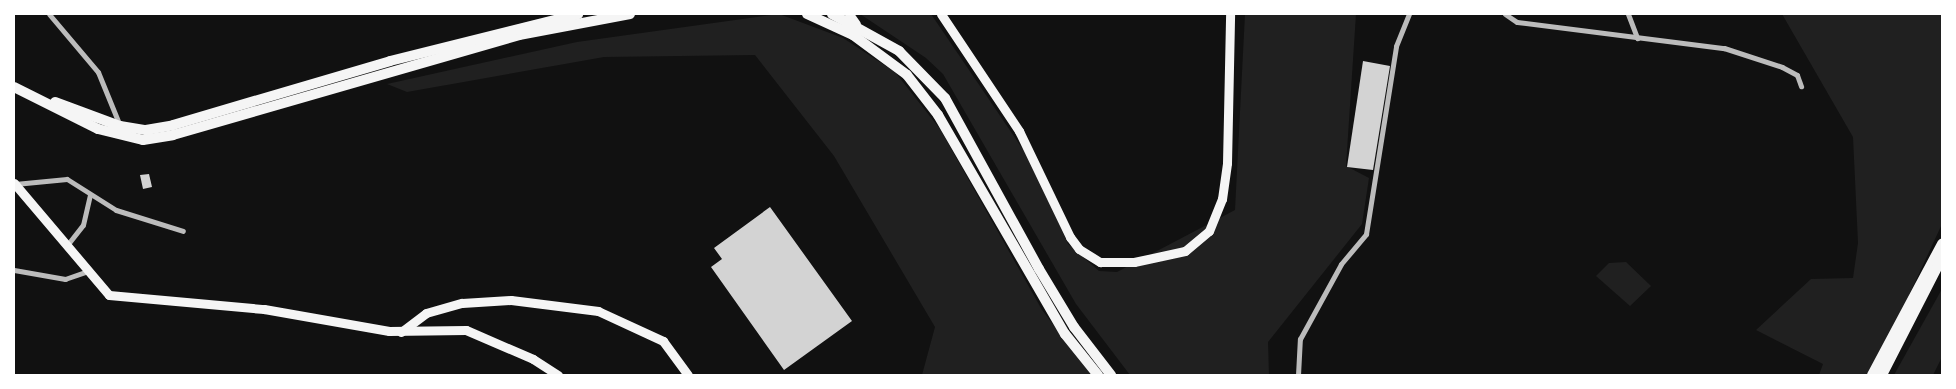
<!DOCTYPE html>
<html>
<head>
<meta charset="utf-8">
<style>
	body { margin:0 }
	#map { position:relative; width:1956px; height:389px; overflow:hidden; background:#111; font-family:"PT Sans",sans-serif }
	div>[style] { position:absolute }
	.green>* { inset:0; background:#202020 }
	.building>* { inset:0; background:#d3d3d3 }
	.minor>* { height:5px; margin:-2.5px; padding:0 2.5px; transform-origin:2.5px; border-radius:2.5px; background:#bcbcbc }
	.secondary>* { height:9px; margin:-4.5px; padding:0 4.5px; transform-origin:4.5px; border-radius:4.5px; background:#f5f5f5 }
	.trunk>* { height:10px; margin:-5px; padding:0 5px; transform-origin:5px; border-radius:5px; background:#f5f5f5 }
	span { translate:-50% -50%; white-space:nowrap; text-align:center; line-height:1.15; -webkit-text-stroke:4px #fff; paint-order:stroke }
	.frame { position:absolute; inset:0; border:15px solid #fff; pointer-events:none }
</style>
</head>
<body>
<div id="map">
	<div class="green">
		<i style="clip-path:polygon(779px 14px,843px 38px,895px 72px,940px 129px,1042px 310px,1092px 375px,922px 375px,935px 327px,834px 156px,755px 55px,604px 57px,407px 92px,387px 84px,577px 42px)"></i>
		<i style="clip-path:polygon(860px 14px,931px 14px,1030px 160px,1068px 244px,1099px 271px,1117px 272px,1235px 210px,1245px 14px,1356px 14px,1346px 166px,1369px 178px,1362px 224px,1268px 342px,1269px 375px,1130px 375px,1076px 304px,943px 74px,926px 58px)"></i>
		<i style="clip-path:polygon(1782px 14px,1942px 14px,1942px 224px,1872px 375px,1819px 375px,1823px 364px,1756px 330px,1811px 279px,1853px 278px,1858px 243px,1853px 137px)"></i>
		<i style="clip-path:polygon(1626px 262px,1651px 286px,1630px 306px,1596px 276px,1609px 263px)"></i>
		<i style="clip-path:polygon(1942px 289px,1942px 357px,1933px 375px,1894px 375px)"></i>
	</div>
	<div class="building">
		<i style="clip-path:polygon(1363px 61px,1390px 66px,1373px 170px,1347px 167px)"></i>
		<i style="clip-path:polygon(149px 174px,152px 187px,143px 189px,140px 175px)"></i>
		<i style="clip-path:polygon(770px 207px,852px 321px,784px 370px,711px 267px,722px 259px,714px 248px)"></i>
	</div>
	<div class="minor">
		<i style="left:49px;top:14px;width:76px;rotate:49.8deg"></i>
		<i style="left:98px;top:72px;width:58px;rotate:67.8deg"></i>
		<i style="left:1505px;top:14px;width:14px;rotate:34deg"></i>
		<i style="left:1517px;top:22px;width:209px;rotate:7.2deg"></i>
		<i style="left:1724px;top:48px;width:61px;rotate:18.1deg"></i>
		<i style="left:1782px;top:67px;width:17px;rotate:28deg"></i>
		<i style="left:1797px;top:75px;width:12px;rotate:70deg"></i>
		<i style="left:1628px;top:14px;width:26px;rotate:69deg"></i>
		<i style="left:15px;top:184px;width:52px;rotate:-5.5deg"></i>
		<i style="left:67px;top:179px;width:58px;rotate:32.3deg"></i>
		<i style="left:116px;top:210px;width:70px;rotate:17.4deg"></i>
		<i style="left:68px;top:244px;width:24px;rotate:-52deg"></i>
		<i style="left:83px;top:225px;width:31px;rotate:-77deg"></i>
		<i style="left:14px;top:270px;width:52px;rotate:10deg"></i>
		<i style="left:65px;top:279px;width:24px;rotate:-19deg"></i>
		<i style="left:1298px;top:375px;width:36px;rotate:-87deg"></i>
		<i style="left:1300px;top:339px;width:85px;rotate:-61.3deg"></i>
		<i style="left:1341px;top:264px;width:39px;rotate:-50deg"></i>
		<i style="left:1366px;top:234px;width:190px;rotate:-80.9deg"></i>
		<i style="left:1396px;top:46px;width:35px;rotate:-68deg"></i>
	</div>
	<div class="secondary">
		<i style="left:849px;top:14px;width:12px;rotate:55deg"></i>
		<i style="left:941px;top:14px;width:141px;rotate:56.3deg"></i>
		<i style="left:1019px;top:131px;width:118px;rotate:64.3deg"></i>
		<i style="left:1070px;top:237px;width:15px;rotate:53deg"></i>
		<i style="left:1079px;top:249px;width:25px;rotate:32deg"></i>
		<i style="left:1100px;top:262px;width:34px"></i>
		<i style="left:1134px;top:262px;width:52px;rotate:-12.2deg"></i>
		<i style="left:1185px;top:251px;width:31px;rotate:-40deg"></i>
		<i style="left:1209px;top:231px;width:35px;rotate:-68deg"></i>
		<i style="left:1222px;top:199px;width:36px;rotate:-82deg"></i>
		<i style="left:1227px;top:163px;width:149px;rotate:-88.8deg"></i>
		<i style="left:14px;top:183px;width:147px;rotate:49.7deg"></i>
		<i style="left:109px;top:295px;width:156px;rotate:5.2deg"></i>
		<i style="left:264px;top:309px;width:127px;rotate:10deg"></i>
		<i style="left:389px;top:331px;width:77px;rotate:-0.7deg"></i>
		<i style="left:466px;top:330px;width:73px;rotate:23.4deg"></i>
		<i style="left:533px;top:359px;width:30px;rotate:33deg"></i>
		<i style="left:401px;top:332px;width:31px;rotate:-37deg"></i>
		<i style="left:426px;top:313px;width:37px;rotate:-16deg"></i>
		<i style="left:462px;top:303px;width:49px;rotate:-3.5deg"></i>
		<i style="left:511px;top:300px;width:88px;rotate:7.2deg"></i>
		<i style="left:598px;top:311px;width:72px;rotate:24.8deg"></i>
		<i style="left:663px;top:341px;width:42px;rotate:53.7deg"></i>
	</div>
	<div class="trunk">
		<i style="left:807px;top:14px;width:51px;rotate:24.5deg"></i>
		<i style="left:853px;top:35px;width:67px;rotate:36.5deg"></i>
		<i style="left:907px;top:75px;width:51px;rotate:52.2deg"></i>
		<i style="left:938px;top:115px;width:253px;rotate:59.9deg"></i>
		<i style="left:1065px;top:334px;width:53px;rotate:51.2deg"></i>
		<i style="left:832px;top:14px;width:77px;rotate:28.9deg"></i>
		<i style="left:899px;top:51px;width:66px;rotate:45.6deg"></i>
		<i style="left:945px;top:98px;width:195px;rotate:61.2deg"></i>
		<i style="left:1039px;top:269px;width:68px;rotate:58.9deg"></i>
		<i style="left:1074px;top:327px;width:61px;rotate:52.4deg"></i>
		<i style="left:14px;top:87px;width:94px;rotate:26.6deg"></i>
		<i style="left:98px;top:129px;width:46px;rotate:13.7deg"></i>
		<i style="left:143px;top:140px;width:30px;rotate:-9deg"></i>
		<i style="left:173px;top:135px;width:360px;rotate:-16.1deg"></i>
		<i style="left:519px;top:35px;width:113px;rotate:-10.7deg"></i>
		<i style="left:55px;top:102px;width:69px;rotate:20.3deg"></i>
		<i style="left:120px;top:126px;width:26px;rotate:9deg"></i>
		<i style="left:146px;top:130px;width:27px;rotate:-10deg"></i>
		<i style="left:173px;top:125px;width:226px;rotate:-16.4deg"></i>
		<i style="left:390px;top:61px;width:194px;rotate:-14deg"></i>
		<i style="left:1872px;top:375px;width:149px;rotate:-61.9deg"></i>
		<i style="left:1882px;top:375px;width:131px;rotate:-62.9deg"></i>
	</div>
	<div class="frame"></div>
</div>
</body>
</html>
